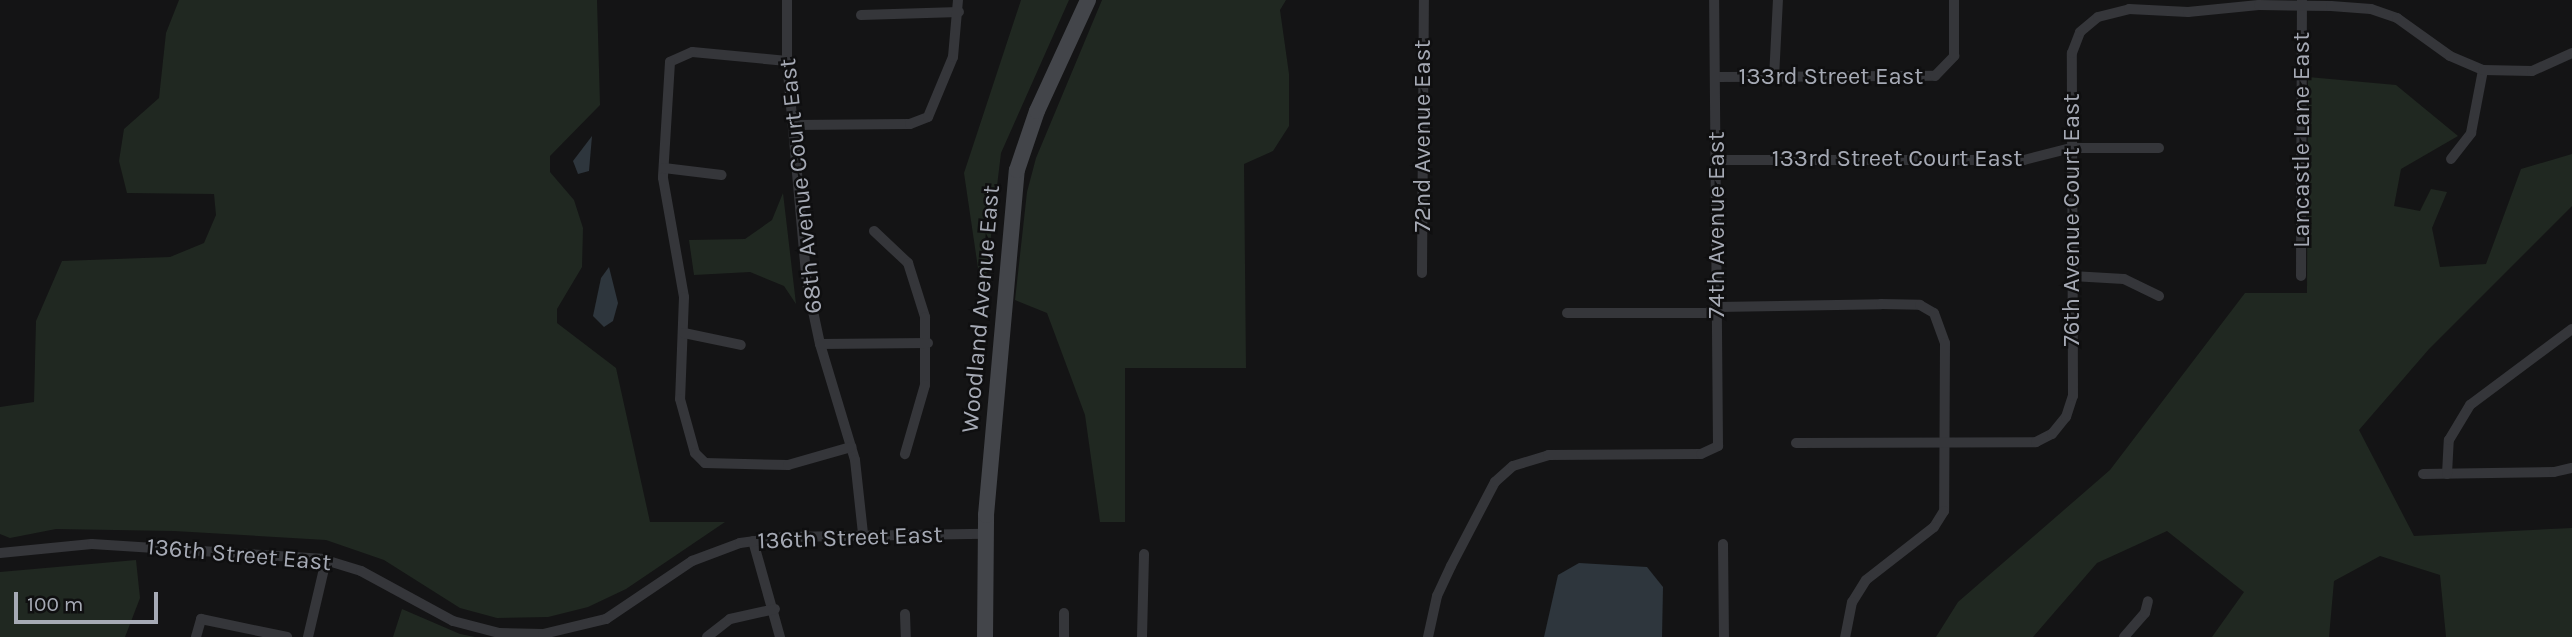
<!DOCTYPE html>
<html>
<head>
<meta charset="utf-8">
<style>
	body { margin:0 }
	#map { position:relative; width:2572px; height:637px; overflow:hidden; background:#141415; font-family:Karla,sans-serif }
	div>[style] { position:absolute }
	.green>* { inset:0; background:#202821 }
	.water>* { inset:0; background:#2e363d }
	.street>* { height:10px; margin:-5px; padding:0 5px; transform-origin:5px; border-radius:5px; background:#35363a }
	.secondary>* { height:16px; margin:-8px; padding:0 8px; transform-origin:8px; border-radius:8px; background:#43454a }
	span { translate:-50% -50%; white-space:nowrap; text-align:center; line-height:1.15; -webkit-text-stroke:5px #0f0f10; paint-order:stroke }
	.street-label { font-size:24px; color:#a6aab5 }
	.scale { position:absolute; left:14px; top:592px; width:144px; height:32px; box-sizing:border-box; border:4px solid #a6aab5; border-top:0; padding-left:9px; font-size:21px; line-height:24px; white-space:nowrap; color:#a6aab5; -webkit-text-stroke:5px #0f0f10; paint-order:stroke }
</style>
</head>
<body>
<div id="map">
	<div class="green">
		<i style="clip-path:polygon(179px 0,597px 0,600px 105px,550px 156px,550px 172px,574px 200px,583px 228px,582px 267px,557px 309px,557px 323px,616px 368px,650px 522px,725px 522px,626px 589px,588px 607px,548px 617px,497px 618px,460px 608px,384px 560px,326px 540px,174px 531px,56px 529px,10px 538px,0 534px,0 407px,34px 402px,36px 321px,62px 261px,170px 257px,204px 243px,216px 215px,214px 194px,127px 193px,119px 161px,124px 129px,159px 98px,166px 33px)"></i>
		<i style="clip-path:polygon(1021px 0,1069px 0,1001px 153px,983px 302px,964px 173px)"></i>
		<i style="clip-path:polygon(1102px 0,1286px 0,1280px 10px,1289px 74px,1289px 126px,1273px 151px,1244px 164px,1246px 368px,1125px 368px,1125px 522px,1100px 522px,1085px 415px,1047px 313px,1015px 300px,1027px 192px,1036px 158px)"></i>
		<i style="clip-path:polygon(2308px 77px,2396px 85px,2458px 136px,2401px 169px,2394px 206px,2420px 211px,2431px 189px,2447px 192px,2432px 228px,2440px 267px,2486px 264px,2521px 169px,2572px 154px,2572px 206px,2429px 349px,2359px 430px,2414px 536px,2572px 528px,2572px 637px,2446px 637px,2440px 575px,2380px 556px,2334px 581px,2329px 637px,2212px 637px,2244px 592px,2167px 531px,2097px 563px,2033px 637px,1936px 637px,1958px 602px,2110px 470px,2245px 293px,2307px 293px)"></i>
		<i style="clip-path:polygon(783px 193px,796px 304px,784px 286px,750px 272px,694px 275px,689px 240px,745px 239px,772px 220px)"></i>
		<i style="clip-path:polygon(136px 560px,140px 598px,125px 637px,0 637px,0 572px)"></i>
		<i style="clip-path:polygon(402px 609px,460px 634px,475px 637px,393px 637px)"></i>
	</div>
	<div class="water">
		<i style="clip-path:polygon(592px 136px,589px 171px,578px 174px,573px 161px)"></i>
		<i style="clip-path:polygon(609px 267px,618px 303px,613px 321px,604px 327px,593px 316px,601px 278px)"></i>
		<i style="clip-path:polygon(1579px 563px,1647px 567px,1663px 587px,1662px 637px,1544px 637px,1558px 575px)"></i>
	</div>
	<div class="street">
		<i style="left:787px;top:0;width:61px;rotate:90deg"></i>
		<i style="left:787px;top:61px;width:223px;rotate:84.9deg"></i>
		<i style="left:807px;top:283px;width:62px;rotate:78deg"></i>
		<i style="left:820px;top:344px;width:121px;rotate:73.2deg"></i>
		<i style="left:855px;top:460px;width:74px;rotate:83.8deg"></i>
		<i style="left:861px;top:15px;width:98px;rotate:-1.8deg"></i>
		<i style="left:787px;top:61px;width:95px;rotate:-174.6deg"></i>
		<i style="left:692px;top:52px;width:24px;rotate:156deg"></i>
		<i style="left:670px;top:62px;width:116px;rotate:93.5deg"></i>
		<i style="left:663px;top:178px;width:121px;rotate:80deg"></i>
		<i style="left:684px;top:297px;width:102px;rotate:92.2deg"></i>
		<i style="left:680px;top:399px;width:56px;rotate:74.5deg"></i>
		<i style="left:695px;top:453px;width:14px;rotate:45deg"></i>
		<i style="left:705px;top:463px;width:83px;rotate:1.4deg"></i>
		<i style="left:788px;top:465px;width:66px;rotate:-15.9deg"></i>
		<i style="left:1715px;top:77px;width:220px;rotate:-0.3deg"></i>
		<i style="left:1935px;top:76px;width:28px;rotate:-46deg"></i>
		<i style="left:1954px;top:56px;width:56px;rotate:-90deg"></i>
		<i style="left:1774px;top:78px;width:78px;rotate:-87.1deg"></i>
		<i style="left:793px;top:125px;width:117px;rotate:-0.5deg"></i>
		<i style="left:910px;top:124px;width:19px;rotate:-21deg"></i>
		<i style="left:928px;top:117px;width:65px;rotate:-67.4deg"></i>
		<i style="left:953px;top:57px;width:57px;rotate:-85deg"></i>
		<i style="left:2451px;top:159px;width:33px;rotate:-52deg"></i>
		<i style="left:2471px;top:133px;width:64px;rotate:-79.2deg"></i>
		<i style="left:1717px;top:160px;width:307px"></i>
		<i style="left:2024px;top:160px;width:49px;rotate:-14.3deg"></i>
		<i style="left:2071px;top:148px;width:88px"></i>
		<i style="left:664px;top:168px;width:58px;rotate:6.9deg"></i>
		<i style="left:874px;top:231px;width:47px;rotate:43.3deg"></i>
		<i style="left:908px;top:263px;width:57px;rotate:72.5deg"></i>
		<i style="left:925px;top:317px;width:68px;rotate:90deg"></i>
		<i style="left:925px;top:385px;width:72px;rotate:106.2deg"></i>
		<i style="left:1422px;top:273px;width:273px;rotate:-89.6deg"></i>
		<i style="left:2072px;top:276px;width:52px;rotate:3.3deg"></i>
		<i style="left:2124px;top:279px;width:39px;rotate:26deg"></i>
		<i style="left:2301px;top:276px;width:276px;rotate:-89.8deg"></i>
		<i style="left:1567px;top:313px;width:140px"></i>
		<i style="left:1707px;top:313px;width:12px;rotate:-31deg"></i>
		<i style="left:1717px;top:307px;width:164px;rotate:-1deg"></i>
		<i style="left:1881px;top:304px;width:39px;rotate:1deg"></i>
		<i style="left:1920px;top:305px;width:16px;rotate:30deg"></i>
		<i style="left:1934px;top:313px;width:32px;rotate:70deg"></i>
		<i style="left:1945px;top:343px;width:168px;rotate:90.3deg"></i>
		<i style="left:1944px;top:511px;width:19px;rotate:122deg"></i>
		<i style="left:1934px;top:527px;width:86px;rotate:142.1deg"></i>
		<i style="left:1866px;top:580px;width:26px;rotate:122deg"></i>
		<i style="left:1852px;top:602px;width:36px;rotate:101deg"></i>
		<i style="left:684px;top:333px;width:58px;rotate:11.9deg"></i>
		<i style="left:820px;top:344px;width:108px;rotate:-0.5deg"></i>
		<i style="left:1796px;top:443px;width:240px;rotate:-0.2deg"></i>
		<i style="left:2036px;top:442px;width:18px;rotate:-27deg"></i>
		<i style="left:2052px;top:434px;width:22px;rotate:-51deg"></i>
		<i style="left:2066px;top:417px;width:22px;rotate:-72deg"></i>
		<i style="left:2073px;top:396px;width:343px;rotate:-90.2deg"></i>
		<i style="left:2072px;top:53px;width:22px;rotate:-69deg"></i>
		<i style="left:2080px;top:32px;width:23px;rotate:-40deg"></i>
		<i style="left:2098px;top:17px;width:32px;rotate:-14deg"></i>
		<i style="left:2129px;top:9px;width:59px;rotate:2.9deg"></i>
		<i style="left:2188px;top:12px;width:71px;rotate:-5.6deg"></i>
		<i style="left:2259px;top:5px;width:72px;rotate:0.8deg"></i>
		<i style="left:2331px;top:6px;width:40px;rotate:4.3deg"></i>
		<i style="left:2371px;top:9px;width:28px;rotate:19deg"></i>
		<i style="left:2397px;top:18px;width:65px;rotate:35.6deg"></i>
		<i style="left:2450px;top:56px;width:36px;rotate:23deg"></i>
		<i style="left:2483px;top:70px;width:49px;rotate:1.2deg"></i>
		<i style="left:2532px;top:71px;width:44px;rotate:-24.2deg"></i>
		<i style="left:2423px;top:474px;width:131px;rotate:-0.9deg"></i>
		<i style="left:2554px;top:472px;width:18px;rotate:-13deg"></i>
		<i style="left:2447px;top:474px;width:34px;rotate:-87deg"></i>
		<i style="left:2449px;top:440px;width:41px;rotate:-59deg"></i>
		<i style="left:2470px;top:405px;width:127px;rotate:-36.7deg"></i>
		<i style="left:753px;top:541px;width:100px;rotate:74.3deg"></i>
		<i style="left:1723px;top:544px;width:93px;rotate:89.4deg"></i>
		<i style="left:0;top:553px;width:92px;rotate:-5.6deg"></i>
		<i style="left:92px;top:544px;width:230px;rotate:3.7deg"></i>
		<i style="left:322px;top:559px;width:41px;rotate:17.1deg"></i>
		<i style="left:361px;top:571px;width:105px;rotate:28.5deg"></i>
		<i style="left:453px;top:621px;width:48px;rotate:14.6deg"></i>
		<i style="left:499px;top:633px;width:44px;rotate:1.3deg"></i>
		<i style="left:543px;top:634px;width:65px;rotate:-13.4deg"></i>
		<i style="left:606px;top:619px;width:104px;rotate:-34deg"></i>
		<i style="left:692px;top:561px;width:51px;rotate:-20.6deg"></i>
		<i style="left:740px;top:543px;width:44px;rotate:-7.8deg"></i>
		<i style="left:784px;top:537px;width:201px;rotate:-0.9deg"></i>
		<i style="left:1064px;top:613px;width:24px;rotate:90deg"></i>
		<i style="left:905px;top:614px;width:23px;rotate:88deg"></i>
		<i style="left:196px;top:637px;width:19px;rotate:-74deg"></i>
		<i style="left:201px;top:619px;width:88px;rotate:11.8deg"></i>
		<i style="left:308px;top:637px;width:79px;rotate:-76.8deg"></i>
		<i style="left:707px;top:637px;width:29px;rotate:-38deg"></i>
		<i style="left:730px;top:619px;width:46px;rotate:-12.5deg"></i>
		<i style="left:1142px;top:637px;width:83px;rotate:-88.6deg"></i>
		<i style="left:1428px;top:637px;width:42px;rotate:-77.6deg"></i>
		<i style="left:1437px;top:596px;width:33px;rotate:-65deg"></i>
		<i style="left:1451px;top:566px;width:95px;rotate:-62.4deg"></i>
		<i style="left:1495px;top:482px;width:24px;rotate:-42deg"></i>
		<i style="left:1513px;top:466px;width:37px;rotate:-17deg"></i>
		<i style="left:1548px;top:455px;width:153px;rotate:-0.4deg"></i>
		<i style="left:1701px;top:454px;width:19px;rotate:-25deg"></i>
		<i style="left:1718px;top:446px;width:446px;rotate:-90.5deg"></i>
		<i style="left:2124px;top:637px;width:32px;rotate:-49deg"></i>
		<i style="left:2145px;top:613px;width:12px;rotate:-76deg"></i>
	</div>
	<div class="secondary">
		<i style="left:985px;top:637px;width:122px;rotate:-89.5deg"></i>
		<i style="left:986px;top:515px;width:346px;rotate:-84.9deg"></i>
		<i style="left:1017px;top:170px;width:62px;rotate:-71.3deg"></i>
		<i style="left:1037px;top:111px;width:122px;rotate:-65.3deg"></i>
	</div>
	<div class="street-label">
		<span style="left:1831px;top:77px">133rd Street East</span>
		<span style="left:1423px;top:136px;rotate:-90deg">72nd Avenue East</span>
		<span style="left:2302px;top:140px;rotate:-90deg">Lancastle Lane East</span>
		<span style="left:1897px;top:159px">133rd Street Court East</span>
		<span style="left:801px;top:186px;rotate:-96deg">68th Avenue Court East</span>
		<span style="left:2072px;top:220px;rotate:-90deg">76th Avenue Court East</span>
		<span style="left:1717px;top:225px;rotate:-90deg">74th Avenue East</span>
		<span style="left:981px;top:309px;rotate:-85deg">Woodland Avenue East</span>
		<span style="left:850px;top:538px;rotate:-2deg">136th Street East</span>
		<span style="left:239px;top:555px;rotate:5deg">136th Street East</span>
	</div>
	<div class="scale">100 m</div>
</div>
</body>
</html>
